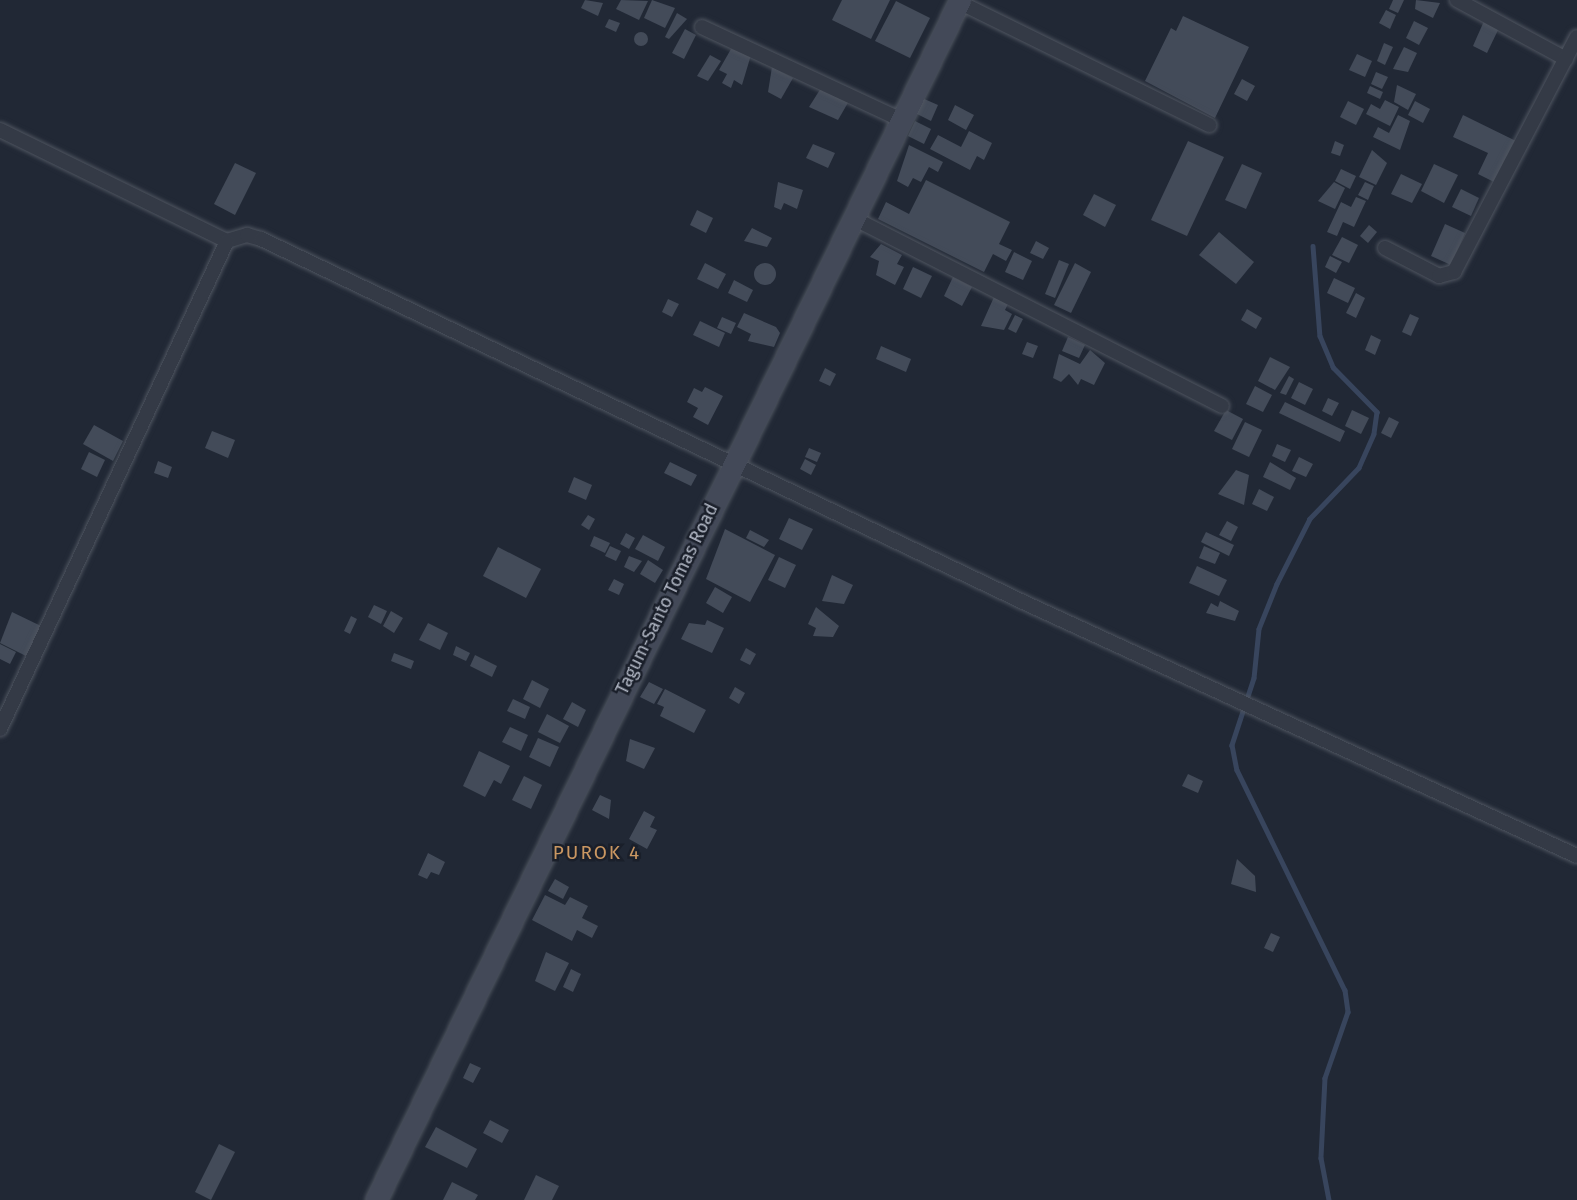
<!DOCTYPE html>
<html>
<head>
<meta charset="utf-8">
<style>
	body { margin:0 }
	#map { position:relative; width:1577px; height:1200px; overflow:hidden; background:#212835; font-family:"Fira Sans",sans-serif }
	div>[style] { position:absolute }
	.stream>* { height:4.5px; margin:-2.25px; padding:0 2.25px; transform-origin:2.25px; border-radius:2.25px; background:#38455d }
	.building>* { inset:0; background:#434b59 }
	.round { border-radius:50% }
	.roads { filter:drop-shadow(0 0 2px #4f5560) drop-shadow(0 0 2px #4f5560) }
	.street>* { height:14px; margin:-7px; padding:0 7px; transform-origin:7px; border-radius:7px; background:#343a46 }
	.secondary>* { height:21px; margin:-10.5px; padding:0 10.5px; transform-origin:10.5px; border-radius:10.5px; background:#434958 }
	span { translate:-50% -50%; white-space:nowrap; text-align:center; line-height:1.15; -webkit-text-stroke:5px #1a1f2a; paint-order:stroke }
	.street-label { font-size:18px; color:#afb5c2 }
	.neighbourhood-label { font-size:19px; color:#ca9762; letter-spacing:2px }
</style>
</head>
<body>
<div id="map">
	<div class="stream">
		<i style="left:1313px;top:246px;width:90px;rotate:85.6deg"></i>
		<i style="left:1320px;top:336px;width:34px;rotate:67deg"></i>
		<i style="left:1333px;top:367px;width:63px;rotate:45.6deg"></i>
		<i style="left:1377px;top:412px;width:22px;rotate:98deg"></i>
		<i style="left:1374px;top:434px;width:37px;rotate:114deg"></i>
		<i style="left:1359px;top:468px;width:71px;rotate:133.9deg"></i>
		<i style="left:1310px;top:519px;width:73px;rotate:116.9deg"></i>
		<i style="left:1277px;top:584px;width:48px;rotate:111.8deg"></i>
		<i style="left:1259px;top:629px;width:49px;rotate:95.8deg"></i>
		<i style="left:1254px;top:678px;width:71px;rotate:108.2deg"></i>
		<i style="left:1232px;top:745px;width:25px;rotate:79deg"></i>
		<i style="left:1237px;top:770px;width:245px;rotate:63.9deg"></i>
		<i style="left:1345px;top:990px;width:22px;rotate:82deg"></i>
		<i style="left:1348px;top:1012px;width:70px;rotate:109.2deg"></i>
		<i style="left:1325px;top:1078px;width:80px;rotate:92.9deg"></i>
		<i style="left:1321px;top:1158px;width:43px;rotate:79.2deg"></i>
	</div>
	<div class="building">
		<i style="clip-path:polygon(585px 0,603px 3px,598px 16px,581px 8px)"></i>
		<i style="clip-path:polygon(621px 0,648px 1px,639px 20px,616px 9px)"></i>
		<i style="clip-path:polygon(652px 0,675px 8px,665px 28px,644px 18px)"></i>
		<i style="clip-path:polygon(842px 0,890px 0,871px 39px,832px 20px)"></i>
		<i style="clip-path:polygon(1393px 0,1404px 0,1398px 13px,1389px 9px)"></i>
		<i style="clip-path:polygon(1416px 0,1440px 3px,1433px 18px,1415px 9px)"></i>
		<i style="clip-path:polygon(896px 1px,930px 18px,910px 58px,875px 41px)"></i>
		<i style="clip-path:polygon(1386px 10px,1396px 15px,1390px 29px,1379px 23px)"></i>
		<i style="clip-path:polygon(677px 13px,687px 19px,669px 39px,665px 37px)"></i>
		<i style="clip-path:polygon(1183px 16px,1249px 47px,1215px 118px,1145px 81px,1171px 28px,1176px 31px)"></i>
		<i style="clip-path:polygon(609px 19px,620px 23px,616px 32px,605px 27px)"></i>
		<i style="clip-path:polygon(1414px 21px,1428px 28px,1419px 45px,1406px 38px)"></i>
		<i style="clip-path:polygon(1484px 21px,1499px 28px,1487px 53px,1473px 46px)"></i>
		<i style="clip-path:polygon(685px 29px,696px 35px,684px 59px,672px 53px)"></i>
		<i class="round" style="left:634px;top:32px;width:14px;height:14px"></i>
		<i style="clip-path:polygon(1384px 43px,1393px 47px,1385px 65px,1377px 61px)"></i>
		<i style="clip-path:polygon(1404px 47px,1417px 53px,1408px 72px,1393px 69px)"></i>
		<i style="clip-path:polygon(731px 49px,751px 55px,742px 85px,734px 80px,731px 88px,722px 83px,727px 74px,719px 70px)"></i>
		<i style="clip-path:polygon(1357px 54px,1372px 61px,1365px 77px,1349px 70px)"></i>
		<i style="clip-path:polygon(710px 55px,721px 61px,708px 81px,697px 76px)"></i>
		<i style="clip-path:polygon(772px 67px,793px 78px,781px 99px,768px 92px)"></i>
		<i style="clip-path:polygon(1376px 72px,1388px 77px,1382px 89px,1371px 84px)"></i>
		<i style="clip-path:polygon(1242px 79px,1255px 86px,1247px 101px,1234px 94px)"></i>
		<i style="clip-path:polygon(1397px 85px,1416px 94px,1408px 110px,1394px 102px)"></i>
		<i style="clip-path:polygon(1370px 86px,1383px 92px,1380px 99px,1367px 93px)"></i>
		<i style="clip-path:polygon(821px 88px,849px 101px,838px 120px,809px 107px)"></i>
		<i style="clip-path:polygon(922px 98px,938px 105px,931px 121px,915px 113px)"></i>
		<i style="clip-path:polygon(1385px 100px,1399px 107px,1390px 126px,1366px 114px,1371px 104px,1380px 109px)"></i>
		<i style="clip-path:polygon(1348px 101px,1364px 109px,1356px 125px,1340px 117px)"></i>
		<i style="clip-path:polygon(1415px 101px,1430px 109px,1423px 123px,1408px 115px)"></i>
		<i style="clip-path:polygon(955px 105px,974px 115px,966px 130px,948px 120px)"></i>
		<i style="clip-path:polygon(1398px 115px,1410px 121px,1400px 150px,1373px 137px,1378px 127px,1389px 133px)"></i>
		<i style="clip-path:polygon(1463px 115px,1518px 142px,1498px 184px,1478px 174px,1488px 153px,1453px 137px)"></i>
		<i style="clip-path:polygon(915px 121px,931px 129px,924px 144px,908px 136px)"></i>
		<i style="clip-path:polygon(969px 131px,992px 143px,984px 160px,977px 156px,970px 170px,930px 149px,938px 135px,961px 147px)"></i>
		<i style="clip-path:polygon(1188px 141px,1224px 157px,1187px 236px,1151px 220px)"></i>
		<i style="clip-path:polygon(1335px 141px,1344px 145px,1340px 156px,1331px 153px)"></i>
		<i style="clip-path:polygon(813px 144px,835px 153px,828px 168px,806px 158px)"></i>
		<i style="clip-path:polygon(909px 145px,943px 162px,938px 172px,929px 167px,921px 182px,913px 178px,908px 187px,897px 181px)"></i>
		<i style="clip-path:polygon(1372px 150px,1387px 163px,1376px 185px,1359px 177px)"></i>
		<i style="clip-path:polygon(235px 163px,256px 173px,235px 215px,214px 204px)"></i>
		<i style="clip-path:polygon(1242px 164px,1262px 173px,1246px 209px,1225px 200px)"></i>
		<i style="clip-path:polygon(1434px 164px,1458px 175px,1444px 203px,1421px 191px)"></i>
		<i style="clip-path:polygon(1341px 169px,1356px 176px,1350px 189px,1335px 181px)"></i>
		<i style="clip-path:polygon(1401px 174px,1422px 184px,1412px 203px,1391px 194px)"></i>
		<i style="clip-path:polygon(926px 180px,1010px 222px,999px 244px,1012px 250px,1006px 261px,993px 254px,984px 272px,878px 219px,886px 202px,909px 214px)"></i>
		<i style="clip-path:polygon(778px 182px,803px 190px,797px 209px,784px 203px,781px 210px,774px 207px)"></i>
		<i style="clip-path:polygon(1334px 182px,1345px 188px,1335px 209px,1318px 201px)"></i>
		<i style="clip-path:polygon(1365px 182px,1374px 186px,1368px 200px,1358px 195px)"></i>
		<i style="clip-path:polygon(1461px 189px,1479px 198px,1471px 216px,1452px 207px)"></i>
		<i style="clip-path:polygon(1094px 194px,1116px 205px,1105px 227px,1083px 215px)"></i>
		<i style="clip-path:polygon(1356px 197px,1366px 201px,1354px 227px,1343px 222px,1337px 236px,1327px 232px,1341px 202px,1351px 207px)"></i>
		<i style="clip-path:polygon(697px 210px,713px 218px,706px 233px,690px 225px)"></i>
		<i style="clip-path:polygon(1445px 224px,1465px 233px,1451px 265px,1431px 256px)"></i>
		<i style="clip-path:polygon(1369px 225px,1377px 232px,1368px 243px,1360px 236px)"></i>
		<i style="clip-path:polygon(752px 228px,772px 238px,767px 247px,744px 241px)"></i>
		<i style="clip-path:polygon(1219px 232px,1254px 262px,1236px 284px,1199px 255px)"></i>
		<i style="clip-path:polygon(1342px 237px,1358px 245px,1349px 263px,1332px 255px)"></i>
		<i style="clip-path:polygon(1036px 241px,1049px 248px,1043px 259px,1030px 253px)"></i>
		<i style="clip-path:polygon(881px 244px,902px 255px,897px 264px,904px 267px,895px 285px,876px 275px,879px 261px,870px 257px)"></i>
		<i style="clip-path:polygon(1014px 252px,1032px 261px,1023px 280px,1005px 272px)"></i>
		<i style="clip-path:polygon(1330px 256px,1342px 262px,1336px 273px,1325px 267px)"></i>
		<i style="clip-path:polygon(1059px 260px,1069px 264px,1055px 298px,1045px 294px)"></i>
		<i style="clip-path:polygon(705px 263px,726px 274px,718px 289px,697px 279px)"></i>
		<i style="clip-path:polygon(1075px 263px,1091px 272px,1071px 313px,1054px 305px)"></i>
		<i class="round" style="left:754px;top:263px;width:22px;height:22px"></i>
		<i style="clip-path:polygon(913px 267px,932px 276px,921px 298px,903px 289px)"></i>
		<i style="clip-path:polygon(953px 277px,972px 287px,962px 306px,944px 296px)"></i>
		<i style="clip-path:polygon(1334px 278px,1355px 288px,1348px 303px,1327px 293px)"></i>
		<i style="clip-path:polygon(734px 280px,753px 290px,747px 302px,728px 293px)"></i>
		<i style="clip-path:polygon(1356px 293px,1365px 298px,1356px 318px,1346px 313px)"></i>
		<i style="clip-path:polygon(994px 297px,1008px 304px,1005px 310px,1012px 314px,1004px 330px,981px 326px)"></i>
		<i style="clip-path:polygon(668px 299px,679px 304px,672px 317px,662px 312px)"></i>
		<i style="clip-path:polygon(1247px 309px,1262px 318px,1256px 329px,1241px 320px)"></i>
		<i style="clip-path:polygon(744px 313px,776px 327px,780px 333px,774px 347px,748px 341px,751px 334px,737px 327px)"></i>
		<i style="clip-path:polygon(1410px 314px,1419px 318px,1411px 336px,1402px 332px)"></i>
		<i style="clip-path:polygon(1015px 315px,1023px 319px,1016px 333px,1008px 329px)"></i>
		<i style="clip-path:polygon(722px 317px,736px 323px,731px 334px,717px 328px)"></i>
		<i style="clip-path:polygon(700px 321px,725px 333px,719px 347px,693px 335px)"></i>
		<i style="clip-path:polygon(1371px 335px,1381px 340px,1375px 355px,1365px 350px)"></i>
		<i style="clip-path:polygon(1068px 337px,1085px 345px,1079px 358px,1062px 351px)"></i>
		<i style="clip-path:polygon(1027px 342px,1038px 346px,1033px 358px,1022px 354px)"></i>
		<i style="clip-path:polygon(881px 346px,911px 359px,906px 372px,876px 359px)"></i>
		<i style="clip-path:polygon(1090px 350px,1105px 363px,1094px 385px,1081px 379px,1078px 385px,1069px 374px,1061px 382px,1053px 378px,1059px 354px,1080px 364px)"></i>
		<i style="clip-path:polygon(1270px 357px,1290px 367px,1275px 390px,1258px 381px)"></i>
		<i style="clip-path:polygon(825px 368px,836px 374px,830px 386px,819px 381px)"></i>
		<i style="clip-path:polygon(1289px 376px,1294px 379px,1286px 395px,1280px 393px)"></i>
		<i style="clip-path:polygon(1299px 382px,1313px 389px,1305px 405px,1291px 398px)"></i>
		<i style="clip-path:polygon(1255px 386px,1272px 395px,1263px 412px,1246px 404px)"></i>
		<i style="clip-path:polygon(705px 387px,723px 396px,708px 425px,693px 417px,698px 408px,687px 402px,694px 388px,702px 392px)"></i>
		<i style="clip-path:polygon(1328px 398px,1339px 403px,1332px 416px,1322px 411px)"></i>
		<i style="clip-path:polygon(1285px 402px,1345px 431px,1340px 442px,1279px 413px)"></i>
		<i style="clip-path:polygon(1226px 410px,1243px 419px,1232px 440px,1214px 431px)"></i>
		<i style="clip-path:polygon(1352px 410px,1369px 418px,1361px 434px,1345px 426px)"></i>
		<i style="clip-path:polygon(1389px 417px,1399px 422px,1391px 438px,1381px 433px)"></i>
		<i style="clip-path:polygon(1245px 422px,1262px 430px,1249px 457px,1232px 449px)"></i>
		<i style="clip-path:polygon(94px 425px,123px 441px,113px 461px,83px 444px)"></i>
		<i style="clip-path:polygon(212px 431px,235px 440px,228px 458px,205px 448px)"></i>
		<i style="clip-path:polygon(1277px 444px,1291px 450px,1285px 462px,1272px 456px)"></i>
		<i style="clip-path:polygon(809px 448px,821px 453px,817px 462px,805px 457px)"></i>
		<i style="clip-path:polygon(89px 452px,105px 460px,97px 477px,81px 469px)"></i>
		<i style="clip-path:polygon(1299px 457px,1313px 464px,1306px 477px,1292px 471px)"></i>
		<i style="clip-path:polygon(805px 459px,816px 465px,811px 475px,800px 469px)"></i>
		<i style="clip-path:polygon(158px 461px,172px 467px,168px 478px,154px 473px)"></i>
		<i style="clip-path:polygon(670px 462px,697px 475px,691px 486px,664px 473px)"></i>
		<i style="clip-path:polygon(1270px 462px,1296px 478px,1290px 490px,1263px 477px)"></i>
		<i style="clip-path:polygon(1236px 470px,1249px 475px,1244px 505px,1218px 494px)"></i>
		<i style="clip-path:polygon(574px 477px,592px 485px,586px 500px,568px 492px)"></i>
		<i style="clip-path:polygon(1259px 489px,1274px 497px,1267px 511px,1252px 504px)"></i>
		<i style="clip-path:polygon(588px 515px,595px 519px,589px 530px,581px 525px)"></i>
		<i style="clip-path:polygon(789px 518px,813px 529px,802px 550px,779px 539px)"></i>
		<i style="clip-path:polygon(1227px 521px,1238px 527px,1231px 541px,1219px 535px)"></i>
		<i style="clip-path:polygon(725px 529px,775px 555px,750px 602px,706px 579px)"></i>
		<i style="clip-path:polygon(750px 530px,769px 540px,764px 547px,746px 538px)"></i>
		<i style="clip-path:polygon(1206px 532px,1234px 545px,1229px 556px,1201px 542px)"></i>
		<i style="clip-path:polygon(626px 533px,635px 538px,629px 549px,620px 544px)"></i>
		<i style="clip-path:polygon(643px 535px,665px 547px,658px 561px,635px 549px)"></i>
		<i style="clip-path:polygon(594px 536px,610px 543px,605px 553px,590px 546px)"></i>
		<i style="clip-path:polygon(610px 546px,621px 551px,616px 561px,605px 556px)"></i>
		<i style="clip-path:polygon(1204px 546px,1220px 553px,1215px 564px,1199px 558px)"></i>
		<i style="clip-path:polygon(498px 547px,541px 569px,526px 598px,483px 576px)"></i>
		<i style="clip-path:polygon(629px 556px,642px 561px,634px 572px,624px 567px)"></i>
		<i style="clip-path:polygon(779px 557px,796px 565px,785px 588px,768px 580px)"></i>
		<i style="clip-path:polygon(648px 560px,663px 570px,655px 583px,640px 574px)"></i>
		<i style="clip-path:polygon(1197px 566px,1227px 580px,1219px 596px,1189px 583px)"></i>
		<i style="clip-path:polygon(832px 575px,853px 585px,844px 604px,822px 601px)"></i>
		<i style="clip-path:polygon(614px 579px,624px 584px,619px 595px,608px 590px)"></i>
		<i style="clip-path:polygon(715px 587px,732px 597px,723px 613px,706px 603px)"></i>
		<i style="clip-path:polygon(1220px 601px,1239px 611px,1235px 621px,1206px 613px,1211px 603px,1218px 607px)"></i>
		<i style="clip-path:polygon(374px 605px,387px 611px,381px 624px,368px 617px)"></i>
		<i style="clip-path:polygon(816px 607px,839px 626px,833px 637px,813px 636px,816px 628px,808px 624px)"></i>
		<i style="clip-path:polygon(391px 611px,403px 618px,394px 633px,383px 626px)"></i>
		<i style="clip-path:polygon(12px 612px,41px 626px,26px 656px,0 643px)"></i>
		<i style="clip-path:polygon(351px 616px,357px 619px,350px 634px,344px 631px)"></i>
		<i style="clip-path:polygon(707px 620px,724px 628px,712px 653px,681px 639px,689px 623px,705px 625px)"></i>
		<i style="clip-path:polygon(428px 623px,448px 633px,440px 650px,419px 640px)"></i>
		<i style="clip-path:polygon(0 644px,16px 652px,10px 664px,0 659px)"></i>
		<i style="clip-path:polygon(456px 646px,470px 653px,466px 661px,453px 655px)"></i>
		<i style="clip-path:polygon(746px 648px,756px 654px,750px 665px,740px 660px)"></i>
		<i style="clip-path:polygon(394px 653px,414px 661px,411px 669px,391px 661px)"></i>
		<i style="clip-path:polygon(475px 655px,497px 666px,492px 677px,470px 666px)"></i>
		<i style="clip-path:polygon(532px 680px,549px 689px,540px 708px,523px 699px)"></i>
		<i style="clip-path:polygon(649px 682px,663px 689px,654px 704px,640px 697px)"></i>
		<i style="clip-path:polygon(735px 687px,745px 693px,739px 704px,729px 698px)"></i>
		<i style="clip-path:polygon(665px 689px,706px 710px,694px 733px,660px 716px,664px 707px,657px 704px)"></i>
		<i style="clip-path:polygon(513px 699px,530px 707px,525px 719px,507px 711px)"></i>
		<i style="clip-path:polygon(572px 702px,586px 710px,578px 727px,563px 719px)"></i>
		<i style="clip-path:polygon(547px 714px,569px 726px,560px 743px,538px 732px)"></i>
		<i style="clip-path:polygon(510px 727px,528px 735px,521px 751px,502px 742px)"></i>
		<i style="clip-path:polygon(538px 738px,559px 747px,550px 767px,529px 757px)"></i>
		<i style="clip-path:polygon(630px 739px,655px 748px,644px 769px,626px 761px)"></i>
		<i style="clip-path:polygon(479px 751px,510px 766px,501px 784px,494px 780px,485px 797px,463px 786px)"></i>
		<i style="clip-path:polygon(1188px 774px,1203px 781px,1198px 793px,1182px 786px)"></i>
		<i style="clip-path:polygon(524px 776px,542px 785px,531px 809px,512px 800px)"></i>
		<i style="clip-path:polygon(600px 795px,611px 800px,609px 819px,592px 810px)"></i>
		<i style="clip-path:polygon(644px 811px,655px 817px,650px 827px,657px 830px,647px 849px,629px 839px)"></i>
		<i style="clip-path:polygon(428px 853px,445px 862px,439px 875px,431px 872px,427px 879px,418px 875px)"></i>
		<i style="clip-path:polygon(1237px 859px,1255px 876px,1256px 892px,1231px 884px)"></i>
		<i style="clip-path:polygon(555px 879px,569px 887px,563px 899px,548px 891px)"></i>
		<i style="clip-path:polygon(545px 895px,565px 905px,570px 897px,588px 906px,582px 918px,598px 926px,592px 938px,577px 930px,572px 941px,532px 920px)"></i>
		<i style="clip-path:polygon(1271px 933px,1280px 937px,1273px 952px,1264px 948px)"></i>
		<i style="clip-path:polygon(546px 952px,569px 963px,555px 991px,535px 981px)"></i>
		<i style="clip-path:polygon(571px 969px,581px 974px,573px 992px,563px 987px)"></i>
		<i style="clip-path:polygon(470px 1063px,481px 1068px,473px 1083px,463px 1078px)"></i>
		<i style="clip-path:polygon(490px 1120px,509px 1130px,502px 1143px,483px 1133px)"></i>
		<i style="clip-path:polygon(436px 1127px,477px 1149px,467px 1168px,425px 1147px)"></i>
		<i style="clip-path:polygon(219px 1144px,235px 1152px,211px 1200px,195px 1192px)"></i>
		<i style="clip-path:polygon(536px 1175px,559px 1186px,552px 1200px,524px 1200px)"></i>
		<i style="clip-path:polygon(452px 1182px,478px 1195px,475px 1200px,443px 1200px)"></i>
	</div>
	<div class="roads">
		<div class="street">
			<i style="left:1457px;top:0;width:124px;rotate:28.4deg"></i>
			<i style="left:959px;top:2px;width:279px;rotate:26.2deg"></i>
			<i style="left:702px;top:27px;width:220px;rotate:25deg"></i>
			<i style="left:0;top:130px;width:253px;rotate:26.1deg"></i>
			<i style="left:227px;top:241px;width:21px;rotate:-17deg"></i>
			<i style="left:247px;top:235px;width:15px;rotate:16deg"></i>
			<i style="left:261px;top:239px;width:844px;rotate:25.47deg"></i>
			<i style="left:1023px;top:602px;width:609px;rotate:24.63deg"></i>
			<i style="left:853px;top:218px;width:414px;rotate:27deg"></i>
			<i style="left:1385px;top:248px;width:61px;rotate:27.4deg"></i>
			<i style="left:1439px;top:276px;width:16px;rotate:-15deg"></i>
			<i style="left:1454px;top:272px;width:265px;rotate:-62.4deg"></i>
			<i style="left:0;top:729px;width:538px;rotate:-65.05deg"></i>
		</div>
		<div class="secondary">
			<i style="left:376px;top:1200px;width:1335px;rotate:-64.05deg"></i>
		</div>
	</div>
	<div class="street-label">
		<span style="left:667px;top:599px;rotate:-64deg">Tagum-Santo Tomas Road</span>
	</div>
	<div class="neighbourhood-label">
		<span style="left:597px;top:853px">PUROK 4</span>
	</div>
</div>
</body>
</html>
